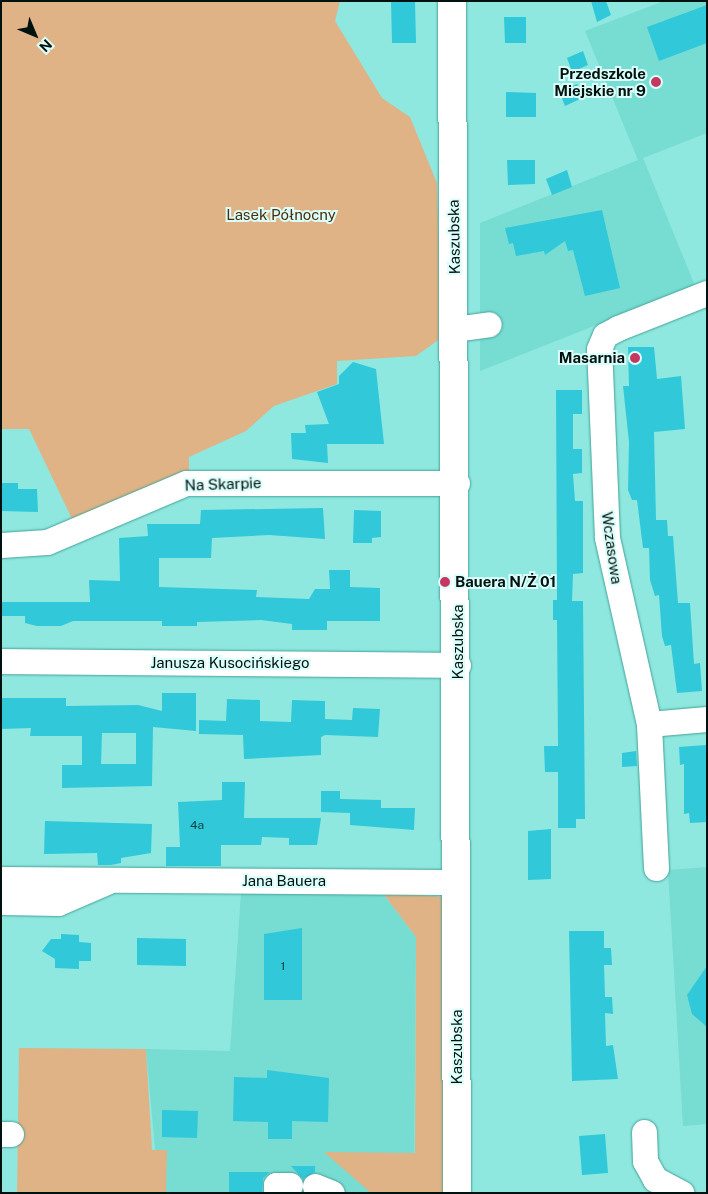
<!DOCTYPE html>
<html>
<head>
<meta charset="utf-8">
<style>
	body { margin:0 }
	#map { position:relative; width:708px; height:1194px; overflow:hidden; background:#8ee8df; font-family:"Public Sans",sans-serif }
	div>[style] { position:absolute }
	.built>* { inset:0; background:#77dcd1 }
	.green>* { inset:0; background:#dfb385 }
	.building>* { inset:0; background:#31c8d9 }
	.roads { filter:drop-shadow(0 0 1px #46a299) drop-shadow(0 0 1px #46a299) }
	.minor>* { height:25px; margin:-12.5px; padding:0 12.5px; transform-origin:12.5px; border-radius:12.5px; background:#fff }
	.major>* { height:28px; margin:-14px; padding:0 14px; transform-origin:14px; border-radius:14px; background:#fff }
	.dots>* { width:14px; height:14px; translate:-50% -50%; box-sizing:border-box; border:2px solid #dcfefa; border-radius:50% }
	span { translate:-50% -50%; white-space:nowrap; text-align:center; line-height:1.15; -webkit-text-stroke:4px #dcfefa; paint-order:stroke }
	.number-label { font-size:12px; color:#0c4042 }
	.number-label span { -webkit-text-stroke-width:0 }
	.poi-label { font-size:15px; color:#001210; font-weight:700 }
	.right { translate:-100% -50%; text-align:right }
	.left { translate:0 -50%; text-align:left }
	.park-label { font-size:15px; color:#4a2f0f }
	.street-label { font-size:15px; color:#001210 }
	.frame { position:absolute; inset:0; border:2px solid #001210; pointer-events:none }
	.north { position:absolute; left:10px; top:10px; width:50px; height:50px; -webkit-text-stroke:4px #dcfefa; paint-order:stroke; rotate:135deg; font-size:14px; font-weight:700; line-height:20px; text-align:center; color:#001210 }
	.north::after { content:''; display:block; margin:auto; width:18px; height:22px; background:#001210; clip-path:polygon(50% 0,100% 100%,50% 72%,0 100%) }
</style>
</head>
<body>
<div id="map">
	<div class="built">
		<i style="clip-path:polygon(664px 1px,707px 1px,707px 133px,643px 158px,695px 286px,480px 371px,480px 223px,638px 160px,585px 31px)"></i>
		<i style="clip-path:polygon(707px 867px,707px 1124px,683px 1126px,668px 870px)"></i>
		<i style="clip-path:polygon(382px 892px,416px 937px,414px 1193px,159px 1193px,146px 1049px,230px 1051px,241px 893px)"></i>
	</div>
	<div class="green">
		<i style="clip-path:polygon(1px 1px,340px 1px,335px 21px,382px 98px,410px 117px,437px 183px,441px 338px,416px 356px,337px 361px,337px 384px,274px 406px,246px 431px,189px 457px,189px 474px,73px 521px,29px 429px,1px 429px)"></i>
		<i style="clip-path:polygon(382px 892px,443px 897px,447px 1193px,371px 1193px,324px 1152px,415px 1153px,416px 937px)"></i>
		<i style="clip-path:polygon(19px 1048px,146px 1049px,152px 1150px,167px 1150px,166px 1193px,17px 1193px)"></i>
	</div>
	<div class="building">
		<i style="clip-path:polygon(391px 1px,415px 1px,416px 43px,392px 43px)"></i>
		<i style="clip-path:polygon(591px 1px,606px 1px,611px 15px,597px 22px)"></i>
		<i style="clip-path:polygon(707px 5px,707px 43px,659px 61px,647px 27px)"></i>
		<i style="clip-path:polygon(504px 17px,526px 17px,526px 43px,505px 43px)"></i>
		<i style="clip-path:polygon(583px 51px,588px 65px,572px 72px,567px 58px)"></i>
		<i style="clip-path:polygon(577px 84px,582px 98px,565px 106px,559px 91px)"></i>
		<i style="clip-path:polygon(506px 92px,536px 93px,536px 117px,506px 117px)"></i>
		<i style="clip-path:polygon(507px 160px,535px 160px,535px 184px,508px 185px)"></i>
		<i style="clip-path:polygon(567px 170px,572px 187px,552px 195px,546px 179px)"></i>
		<i style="clip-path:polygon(602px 210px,620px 288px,585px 296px,573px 250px,568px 251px,565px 241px,545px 255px,544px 251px,516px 256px,513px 243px,509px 244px,505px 228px)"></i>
		<i style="clip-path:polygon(628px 347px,654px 347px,657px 379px,681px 376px,685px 429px,654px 432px,656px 520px,667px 520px,668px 536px,673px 536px,678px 603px,690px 603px,694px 664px,700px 663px,702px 691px,677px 693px,671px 645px,665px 646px,662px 636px,659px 595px,655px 596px,650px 580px,649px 548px,643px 548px,637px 500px,632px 500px,628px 490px,629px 442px,623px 386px,629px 386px)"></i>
		<i style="clip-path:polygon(353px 362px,376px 369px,384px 444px,327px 444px,328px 463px,292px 459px,291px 433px,306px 433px,305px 425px,329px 424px,317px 392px,339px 384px,339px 376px)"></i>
		<i style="clip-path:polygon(556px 390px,582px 390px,582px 414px,573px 414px,573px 449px,582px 449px,582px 473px,573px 474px,575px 501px,583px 501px,583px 573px,573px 574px,572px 601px,583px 601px,585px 819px,576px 819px,576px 828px,558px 828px,558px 772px,545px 772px,544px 746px,558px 746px,557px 620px,553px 620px,553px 600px,557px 600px)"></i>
		<i style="clip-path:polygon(1px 483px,18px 483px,18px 489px,37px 489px,38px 512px,1px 511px)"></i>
		<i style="clip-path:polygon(323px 508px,325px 539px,269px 535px,212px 538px,211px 558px,159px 558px,159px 587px,257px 590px,256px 597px,309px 599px,315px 589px,330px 589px,329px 570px,350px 570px,350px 587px,380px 588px,380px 621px,327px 621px,327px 630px,292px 630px,292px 624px,261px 620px,197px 622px,197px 626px,162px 626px,162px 621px,73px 621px,61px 626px,37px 626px,25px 623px,25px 616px,1px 616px,1px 602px,90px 602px,89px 580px,120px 581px,119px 538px,148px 536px,147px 524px,200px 524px,201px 510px)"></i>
		<i style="clip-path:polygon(354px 510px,381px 511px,381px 537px,372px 538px,372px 543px,353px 543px)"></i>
		<i style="clip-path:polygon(evenodd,162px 693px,196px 693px,196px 731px,153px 727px,152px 786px,62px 788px,62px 765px,82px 765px,82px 736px,30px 736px,31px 728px,1px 729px,1px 698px,66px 698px,66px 706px,138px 705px,162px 711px,162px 693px,102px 733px,136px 733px,136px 764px,101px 764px,102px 733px)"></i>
		<i style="clip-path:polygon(227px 699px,260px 700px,260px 721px,291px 722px,292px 700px,325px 701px,325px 719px,352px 720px,353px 708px,380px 709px,378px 737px,325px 735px,321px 737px,321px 755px,244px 759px,243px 735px,199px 734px,199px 720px,226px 721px)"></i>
		<i style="clip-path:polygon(706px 745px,707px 822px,690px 823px,689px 813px,684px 814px,684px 764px,680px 765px,679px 747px)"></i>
		<i style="clip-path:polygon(636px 751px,637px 766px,622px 767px,622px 753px)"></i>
		<i style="clip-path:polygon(222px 782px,245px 782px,244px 818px,321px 818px,317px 845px,289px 845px,289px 838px,262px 837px,261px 845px,221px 845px,221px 866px,166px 866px,166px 847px,180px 847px,178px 802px,222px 800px)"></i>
		<i style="clip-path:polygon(321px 791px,340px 791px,340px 799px,381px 800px,381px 808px,415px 808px,414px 830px,350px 825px,350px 813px,321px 812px)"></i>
		<i style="clip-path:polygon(45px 821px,152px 824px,151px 853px,121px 858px,121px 863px,111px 865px,98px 865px,97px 853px,44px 854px)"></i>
		<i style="clip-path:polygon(551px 829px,551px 879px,528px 880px,528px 831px)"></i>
		<i style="clip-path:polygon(302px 928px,302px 1000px,264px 1000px,264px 934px)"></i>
		<i style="clip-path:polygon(569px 931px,604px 931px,604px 948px,611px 948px,612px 965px,604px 965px,605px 997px,612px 997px,613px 1014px,605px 1013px,606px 1046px,613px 1045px,618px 1079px,572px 1081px)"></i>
		<i style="clip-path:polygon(61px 934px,79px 935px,79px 942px,91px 943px,91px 961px,79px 961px,79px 969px,55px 968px,55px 959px,42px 951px,51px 939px,61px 939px)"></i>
		<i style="clip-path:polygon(137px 938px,186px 939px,186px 966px,137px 965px)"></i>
		<i style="clip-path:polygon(707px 966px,707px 1027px,692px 1014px,687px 995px)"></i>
		<i style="clip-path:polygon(267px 1070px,329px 1078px,328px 1122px,292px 1121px,292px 1139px,268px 1139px,268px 1122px,233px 1121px,234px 1077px,267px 1078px)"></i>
		<i style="clip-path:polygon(162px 1110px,198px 1111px,197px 1138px,162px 1137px)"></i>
		<i style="clip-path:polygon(605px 1134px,608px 1173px,582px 1175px,579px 1136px)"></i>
		<i style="clip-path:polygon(291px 1166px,315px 1166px,315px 1172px,303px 1179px)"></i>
		<i style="clip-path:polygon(229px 1172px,270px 1172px,263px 1178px,262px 1193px,229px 1193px)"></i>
	</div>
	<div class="roads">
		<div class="minor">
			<i style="left:455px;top:329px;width:34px;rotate:-8deg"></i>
			<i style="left:1px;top:545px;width:46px;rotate:-3.7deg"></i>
			<i style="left:47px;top:542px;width:151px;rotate:-23deg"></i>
			<i style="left:186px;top:483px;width:271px"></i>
			<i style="left:1px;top:661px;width:457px;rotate:0.5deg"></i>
			<i style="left:649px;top:724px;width:58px;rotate:-4.9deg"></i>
			<i style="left:656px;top:868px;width:144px;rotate:-92.8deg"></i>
			<i style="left:649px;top:724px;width:192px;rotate:-102.7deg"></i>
			<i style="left:607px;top:537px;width:188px;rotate:-92.4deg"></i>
			<i style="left:599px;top:349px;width:15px;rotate:-67deg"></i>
			<i style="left:605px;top:335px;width:15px;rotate:-28deg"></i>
			<i style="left:618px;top:328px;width:96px;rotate:-21.5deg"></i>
			<i style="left:1px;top:879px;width:444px;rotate:0.4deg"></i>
			<i style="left:445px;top:882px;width:13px;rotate:23deg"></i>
			<i style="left:1px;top:902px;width:57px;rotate:1deg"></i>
			<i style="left:58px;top:903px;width:53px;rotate:-23.2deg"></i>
			<i style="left:644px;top:1132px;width:29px;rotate:88deg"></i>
			<i style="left:645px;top:1161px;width:21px;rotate:61deg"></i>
			<i style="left:655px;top:1179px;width:30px;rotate:28deg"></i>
			<i style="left:1px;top:1134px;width:10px"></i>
			<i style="left:315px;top:1186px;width:18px;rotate:22deg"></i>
			<i style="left:276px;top:1193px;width:8px;rotate:-90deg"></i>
			<i style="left:276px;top:1185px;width:14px"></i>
		</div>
		<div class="major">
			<i style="left:452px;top:1px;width:1192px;rotate:89.76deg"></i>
		</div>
	</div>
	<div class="dots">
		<i style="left:656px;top:82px;background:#c53762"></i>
		<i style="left:635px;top:358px;background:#c53762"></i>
		<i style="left:445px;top:582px;background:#c53762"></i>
	</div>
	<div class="number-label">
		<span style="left:197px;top:826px">4a</span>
		<span style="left:283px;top:967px">1</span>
	</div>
	<div class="poi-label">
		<span class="right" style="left:646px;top:82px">Przedszkole<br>Miejskie nr 9</span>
		<span class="right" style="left:625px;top:358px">Masarnia</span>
		<span class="left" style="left:455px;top:582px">Bauera N/Ż 01</span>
	</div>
	<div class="park-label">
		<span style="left:281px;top:215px">Lasek Północny</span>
	</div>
	<div class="street-label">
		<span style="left:454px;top:237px;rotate:-91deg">Kaszubska</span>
		<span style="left:223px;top:484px;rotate:-2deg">Na Skarpie</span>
		<span style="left:612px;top:548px;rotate:82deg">Wczasowa</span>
		<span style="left:458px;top:642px;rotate:-90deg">Kaszubska</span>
		<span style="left:230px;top:663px">Janusza Kusocińskiego</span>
		<span style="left:284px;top:881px">Jana Bauera</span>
		<span style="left:457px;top:1047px;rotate:-90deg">Kaszubska</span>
	</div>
	<div class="frame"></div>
	<div class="north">N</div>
</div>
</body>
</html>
